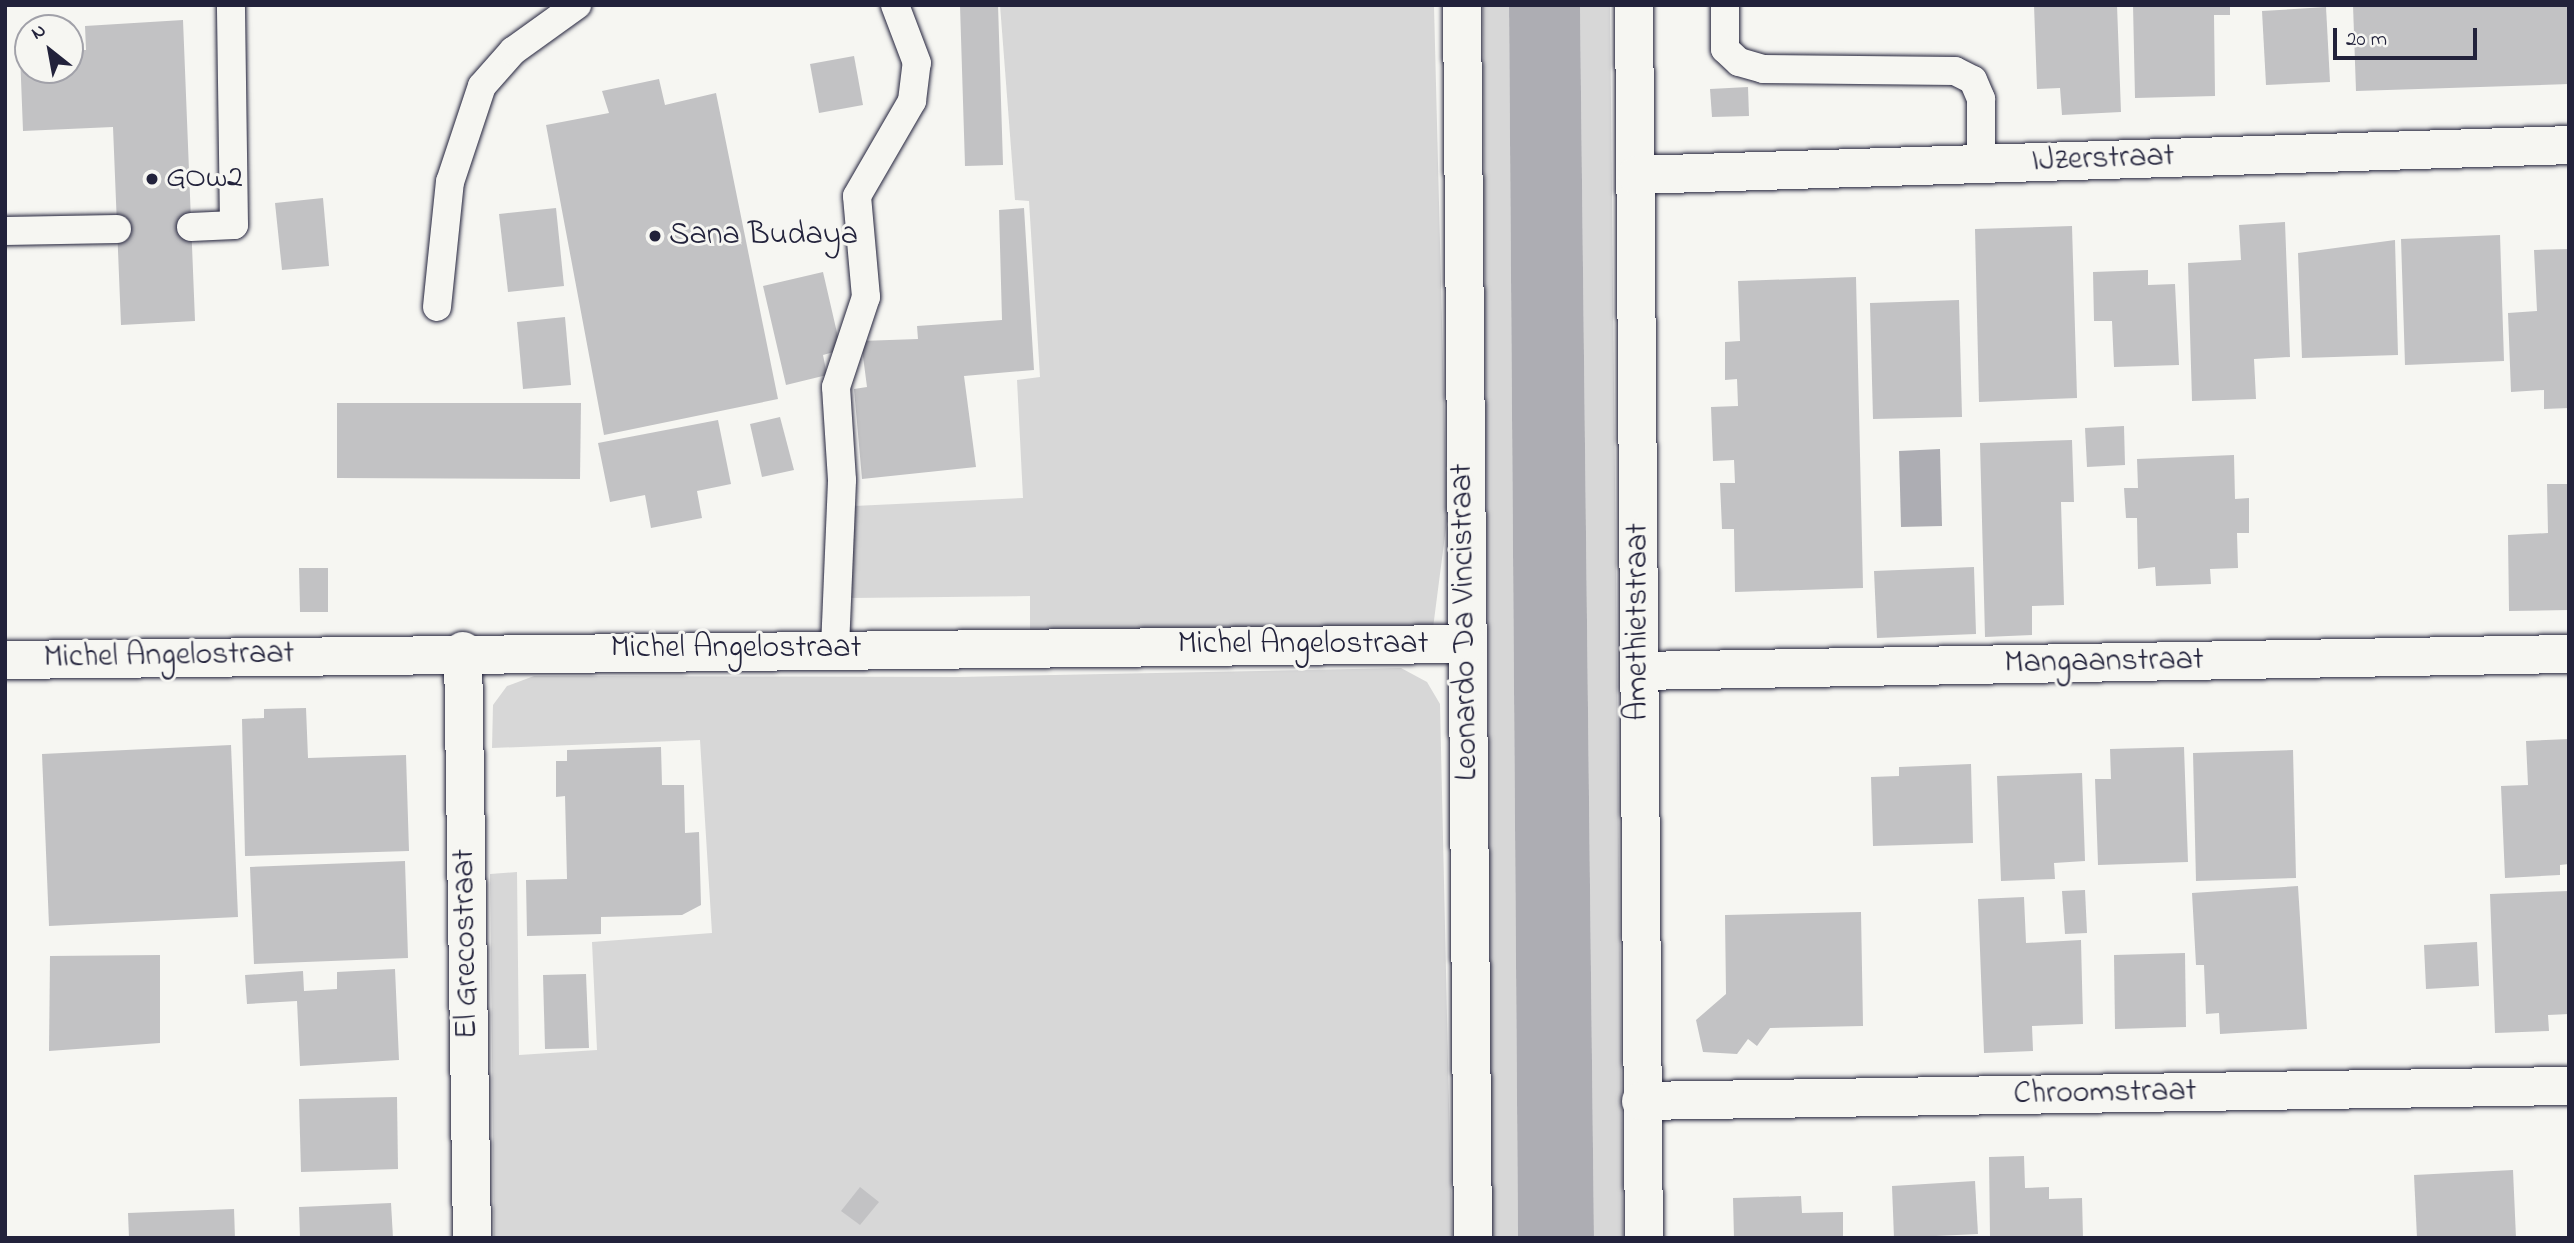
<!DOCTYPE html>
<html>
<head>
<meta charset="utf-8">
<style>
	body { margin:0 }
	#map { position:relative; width:2574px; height:1243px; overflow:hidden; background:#f6f6f2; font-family:"Indie Flower",sans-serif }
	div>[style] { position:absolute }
	.green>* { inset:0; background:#d7d7d7 }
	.water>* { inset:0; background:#adadb3 }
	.building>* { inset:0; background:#c2c2c4 }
	.roads { filter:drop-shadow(0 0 2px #22223b) drop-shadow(0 0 2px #22223b) }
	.service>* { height:28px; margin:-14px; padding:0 14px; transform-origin:14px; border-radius:14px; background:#f6f6f2 }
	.minor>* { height:38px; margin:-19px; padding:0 19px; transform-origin:19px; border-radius:19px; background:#f6f6f2 }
	.dots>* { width:19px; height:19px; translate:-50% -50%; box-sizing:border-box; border:4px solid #f6f6f2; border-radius:50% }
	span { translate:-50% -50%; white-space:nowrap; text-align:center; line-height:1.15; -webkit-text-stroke:6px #f6f6f2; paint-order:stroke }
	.street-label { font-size:32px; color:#22223b }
	.poi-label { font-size:32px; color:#22223b }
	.left { translate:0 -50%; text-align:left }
	.frame { position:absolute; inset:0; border:7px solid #22223b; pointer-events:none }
	.north { position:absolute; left:14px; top:14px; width:70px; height:70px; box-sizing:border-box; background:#f6f6f2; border:2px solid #a1a1a9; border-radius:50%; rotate:329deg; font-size:19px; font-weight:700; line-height:28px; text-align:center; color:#22223b }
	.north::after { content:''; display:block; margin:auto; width:24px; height:32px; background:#22223b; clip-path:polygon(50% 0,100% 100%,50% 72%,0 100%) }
	.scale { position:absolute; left:2333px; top:28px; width:144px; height:32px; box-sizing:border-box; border:4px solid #22223b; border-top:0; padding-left:9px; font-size:21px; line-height:24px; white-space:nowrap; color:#22223b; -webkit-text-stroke:5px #f6f6f2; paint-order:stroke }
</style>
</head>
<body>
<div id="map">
	<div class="green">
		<i style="clip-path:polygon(1000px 5px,1434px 5px,1447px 520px,1433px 628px,1030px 631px,1030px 596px,850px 598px,854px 506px,1023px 498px,1017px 380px,1040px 377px,1029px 201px,1015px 200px)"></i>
		<i style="clip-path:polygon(1483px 5px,1509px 5px,1518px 1238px,1492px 1238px)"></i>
		<i style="clip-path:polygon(1580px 5px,1610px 5px,1623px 1238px,1594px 1238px)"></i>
		<i style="clip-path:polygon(1401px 668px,1427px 682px,1440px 704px,1452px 1238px,494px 1238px,490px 874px,517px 872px,519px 1055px,597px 1050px,592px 942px,712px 933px,700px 740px,492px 748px,493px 705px,507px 686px,534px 676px,959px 677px)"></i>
	</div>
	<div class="water">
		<i style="clip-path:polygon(1509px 5px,1580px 5px,1594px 1238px,1518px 1238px)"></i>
		<i style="clip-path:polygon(1940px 449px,1942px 526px,1901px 527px,1899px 451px)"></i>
	</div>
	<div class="building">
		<i style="clip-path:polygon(960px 5px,998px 5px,1003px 165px,965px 166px)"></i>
		<i style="clip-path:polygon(2034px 5px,2117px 5px,2121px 112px,2062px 115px,2060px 88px,2037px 89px)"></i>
		<i style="clip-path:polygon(2133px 5px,2230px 5px,2230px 15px,2214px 15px,2215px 96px,2135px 98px)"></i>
		<i style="clip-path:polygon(2353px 5px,2569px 5px,2569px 84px,2356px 91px)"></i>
		<i style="clip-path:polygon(2326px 7px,2330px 82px,2266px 85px,2262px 11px)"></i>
		<i style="clip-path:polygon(183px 20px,195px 321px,121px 325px,113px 127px,23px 131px,20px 53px,28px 52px,28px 70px,70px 70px,70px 50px,86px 50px,85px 26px)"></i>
		<i style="clip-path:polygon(854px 56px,863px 105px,819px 113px,810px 64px)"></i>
		<i style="clip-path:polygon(659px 79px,665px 105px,716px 93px,778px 399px,604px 435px,546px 125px,609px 113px,602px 91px)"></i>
		<i style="clip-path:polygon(1748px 87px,1749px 116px,1712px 117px,1710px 89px)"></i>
		<i style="clip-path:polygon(323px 198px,329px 266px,282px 270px,275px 203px)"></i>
		<i style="clip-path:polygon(556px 208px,564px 286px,508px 292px,499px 214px)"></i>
		<i style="clip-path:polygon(1024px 208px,1034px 370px,964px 376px,976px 467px,862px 479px,854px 389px,867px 387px,861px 341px,918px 339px,917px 326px,1002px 320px,999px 210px)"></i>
		<i style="clip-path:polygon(2285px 222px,2290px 357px,2254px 359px,2256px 399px,2192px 401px,2188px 263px,2241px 260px,2239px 225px)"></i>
		<i style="clip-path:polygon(2072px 226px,2077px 398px,1979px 402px,1975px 229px)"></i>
		<i style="clip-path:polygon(2500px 235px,2504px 361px,2405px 365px,2401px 239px)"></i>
		<i style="clip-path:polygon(2395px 240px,2398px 355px,2302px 358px,2298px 253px)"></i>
		<i style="clip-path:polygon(2569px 249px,2569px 408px,2544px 409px,2544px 390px,2511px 392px,2508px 313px,2537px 311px,2534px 250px)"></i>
		<i style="clip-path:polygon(2148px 270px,2148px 285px,2175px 284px,2179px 365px,2114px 367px,2112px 321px,2094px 321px,2093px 272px)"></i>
		<i style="clip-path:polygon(823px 272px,841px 350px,823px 355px,827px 375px,786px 385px,763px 286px)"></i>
		<i style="clip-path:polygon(1856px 277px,1863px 588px,1735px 592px,1734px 529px,1722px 529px,1720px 483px,1735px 483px,1734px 460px,1713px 461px,1711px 407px,1738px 406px,1737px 379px,1725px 380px,1725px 342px,1740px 341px,1738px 281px)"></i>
		<i style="clip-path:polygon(1959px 300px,1962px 417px,1873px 419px,1870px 303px)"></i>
		<i style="clip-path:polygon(565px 317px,571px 385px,523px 389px,517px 322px)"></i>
		<i style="clip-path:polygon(337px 403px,581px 403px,580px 479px,337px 478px)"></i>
		<i style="clip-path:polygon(780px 417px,794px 470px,762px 477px,750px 424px)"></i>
		<i style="clip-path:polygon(718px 420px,731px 484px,697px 491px,702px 518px,651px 528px,645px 495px,610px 502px,598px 443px)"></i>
		<i style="clip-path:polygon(2124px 426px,2125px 465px,2087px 467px,2085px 428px)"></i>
		<i style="clip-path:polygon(2072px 440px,2074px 502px,2061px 502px,2064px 605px,2032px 606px,2032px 635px,1985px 637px,1980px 443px)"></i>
		<i style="clip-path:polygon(2234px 455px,2235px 499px,2249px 498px,2249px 533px,2237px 533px,2238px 568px,2210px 569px,2211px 584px,2156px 586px,2155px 567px,2138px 569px,2137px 518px,2126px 518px,2124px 488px,2138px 488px,2137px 459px)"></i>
		<i style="clip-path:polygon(2547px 484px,2569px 484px,2569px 610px,2509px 611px,2508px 535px,2548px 533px)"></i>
		<i style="clip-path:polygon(1974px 567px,1976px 634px,1877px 638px,1874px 571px)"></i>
		<i style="clip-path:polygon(299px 568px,328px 568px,328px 612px,300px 612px)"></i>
		<i style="clip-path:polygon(306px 708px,308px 758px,406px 755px,409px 851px,245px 856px,242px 719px,264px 718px,264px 709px)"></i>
		<i style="clip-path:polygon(2569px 739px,2569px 864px,2560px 865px,2560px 875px,2505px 878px,2501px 786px,2528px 785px,2526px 741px)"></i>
		<i style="clip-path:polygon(231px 745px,238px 917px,49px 926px,42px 754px)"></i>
		<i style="clip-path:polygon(661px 747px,662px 785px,684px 785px,685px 833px,699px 832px,701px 905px,682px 915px,601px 917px,601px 934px,527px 936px,526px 880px,567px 879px,565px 796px,556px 797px,556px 761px,567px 761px,567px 750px)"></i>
		<i style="clip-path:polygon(2184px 747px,2188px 862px,2098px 865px,2095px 779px,2111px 779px,2110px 749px)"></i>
		<i style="clip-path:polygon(2293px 750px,2296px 878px,2196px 881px,2193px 753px)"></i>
		<i style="clip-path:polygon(1971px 764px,1973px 843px,1873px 846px,1871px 777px,1899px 776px,1899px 767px)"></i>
		<i style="clip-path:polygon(2082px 773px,2085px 861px,2054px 863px,2055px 879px,2001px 881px,1997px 776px)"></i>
		<i style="clip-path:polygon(405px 861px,408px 958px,254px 964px,250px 867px)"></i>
		<i style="clip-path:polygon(2298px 886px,2307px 1029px,2220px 1034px,2219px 1013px,2206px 1014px,2204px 965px,2196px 965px,2192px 893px)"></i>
		<i style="clip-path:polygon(2085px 890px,2087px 933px,2065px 934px,2062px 891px)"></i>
		<i style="clip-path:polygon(2569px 891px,2569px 1014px,2548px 1015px,2549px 1031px,2495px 1033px,2490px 894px)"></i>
		<i style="clip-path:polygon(2024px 897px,2026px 943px,2081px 940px,2083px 1024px,2032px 1026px,2033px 1051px,1984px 1053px,1978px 899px)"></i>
		<i style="clip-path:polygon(1861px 912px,1863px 1026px,1770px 1028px,1757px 1046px,1748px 1039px,1737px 1054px,1703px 1052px,1696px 1020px,1726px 994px,1725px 915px)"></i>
		<i style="clip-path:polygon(2477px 942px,2479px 986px,2426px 989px,2424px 945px)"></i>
		<i style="clip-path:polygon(2185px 953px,2186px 1027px,2115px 1029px,2114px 955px)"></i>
		<i style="clip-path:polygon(160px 955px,160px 1043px,49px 1051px,50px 956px)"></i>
		<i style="clip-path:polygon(395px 969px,399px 1060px,300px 1066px,297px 1001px,247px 1004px,245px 975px,303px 971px,304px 991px,337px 989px,337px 972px)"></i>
		<i style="clip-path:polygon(586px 974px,589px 1048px,545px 1049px,543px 975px)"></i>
		<i style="clip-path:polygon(397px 1097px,398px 1169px,301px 1172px,299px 1099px)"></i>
		<i style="clip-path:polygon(2024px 1156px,2025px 1188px,2049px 1187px,2049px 1199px,2082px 1198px,2083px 1238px,1990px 1238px,1989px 1157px)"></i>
		<i style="clip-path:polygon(2513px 1170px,2516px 1238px,2417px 1238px,2414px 1175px)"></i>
		<i style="clip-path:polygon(1975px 1181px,1978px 1234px,1894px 1238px,1892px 1186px)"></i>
		<i style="clip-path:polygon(860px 1187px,879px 1202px,860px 1225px,841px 1211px)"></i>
		<i style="clip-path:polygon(1801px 1196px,1802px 1213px,1843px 1212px,1843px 1238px,1734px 1238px,1733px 1198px)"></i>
		<i style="clip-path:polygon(391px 1203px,393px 1238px,300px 1238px,299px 1207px)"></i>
		<i style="clip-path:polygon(234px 1209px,235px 1238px,129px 1238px,128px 1213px)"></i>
	</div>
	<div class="roads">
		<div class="service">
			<i style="left:1725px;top:5px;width:44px;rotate:90deg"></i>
			<i style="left:1725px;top:49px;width:19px;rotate:43deg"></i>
			<i style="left:1739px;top:62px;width:25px;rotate:16deg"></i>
			<i style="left:1763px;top:69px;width:192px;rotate:0.6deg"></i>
			<i style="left:1955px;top:71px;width:20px;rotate:27deg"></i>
			<i style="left:1973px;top:80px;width:21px;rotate:67deg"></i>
			<i style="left:1981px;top:99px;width:65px;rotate:90deg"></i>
			<i style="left:191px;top:227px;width:43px;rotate:-2.7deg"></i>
			<i style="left:234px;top:225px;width:220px;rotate:-90.8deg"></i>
			<i style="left:5px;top:231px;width:112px;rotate:-1deg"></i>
			<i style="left:437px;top:307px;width:126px;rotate:-84.1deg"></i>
			<i style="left:450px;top:182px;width:101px;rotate:-71.6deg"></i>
			<i style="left:482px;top:86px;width:47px;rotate:-48.5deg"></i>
			<i style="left:513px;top:51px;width:79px;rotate:-35.7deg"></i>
			<i style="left:835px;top:648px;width:168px;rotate:-87.6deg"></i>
			<i style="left:842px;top:480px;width:93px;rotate:-93.7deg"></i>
			<i style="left:836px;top:387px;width:95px;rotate:-71.6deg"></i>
			<i style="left:866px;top:297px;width:101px;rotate:-95.1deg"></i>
			<i style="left:857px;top:196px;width:110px;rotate:-59.9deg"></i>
			<i style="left:912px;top:101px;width:38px;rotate:-83deg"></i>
			<i style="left:917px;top:63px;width:62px;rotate:-110.8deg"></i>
		</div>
		<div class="minor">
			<i style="left:1462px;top:5px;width:1233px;rotate:89.49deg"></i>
			<i style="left:1634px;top:5px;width:1233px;rotate:89.54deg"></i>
			<i style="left:1637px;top:175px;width:932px;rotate:-1.84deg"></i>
			<i style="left:463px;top:651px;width:587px;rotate:89.12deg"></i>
			<i style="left:5px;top:660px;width:1461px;rotate:-0.63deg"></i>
			<i style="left:1639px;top:671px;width:930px;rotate:-1.05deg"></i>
			<i style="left:1641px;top:1101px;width:928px;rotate:-0.93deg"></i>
		</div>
	</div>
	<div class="dots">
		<i style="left:152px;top:179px;background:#22223b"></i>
		<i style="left:655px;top:236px;background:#22223b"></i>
	</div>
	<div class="street-label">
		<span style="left:2103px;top:160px;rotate:-2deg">IJzerstraat</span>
		<span style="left:1466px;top:622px;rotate:-91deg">Leonardo Da Vincistraat</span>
		<span style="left:1639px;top:622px;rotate:-90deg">Amethietstraat</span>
		<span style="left:1303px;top:645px">Michel Angelostraat</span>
		<span style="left:736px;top:649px">Michel Angelostraat</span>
		<span style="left:169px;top:657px;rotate:-1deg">Michel Angelostraat</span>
		<span style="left:2104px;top:663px;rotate:-1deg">Mangaanstraat</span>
		<span style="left:467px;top:944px;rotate:-91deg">El Grecostraat</span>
		<span style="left:2105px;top:1094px;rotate:-1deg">Chroomstraat</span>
	</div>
	<div class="poi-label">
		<span class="left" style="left:166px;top:179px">GOw2</span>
		<span class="left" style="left:669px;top:236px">Sana Budaya</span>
	</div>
	<div class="frame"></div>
	<div class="north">N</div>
	<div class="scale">20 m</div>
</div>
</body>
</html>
